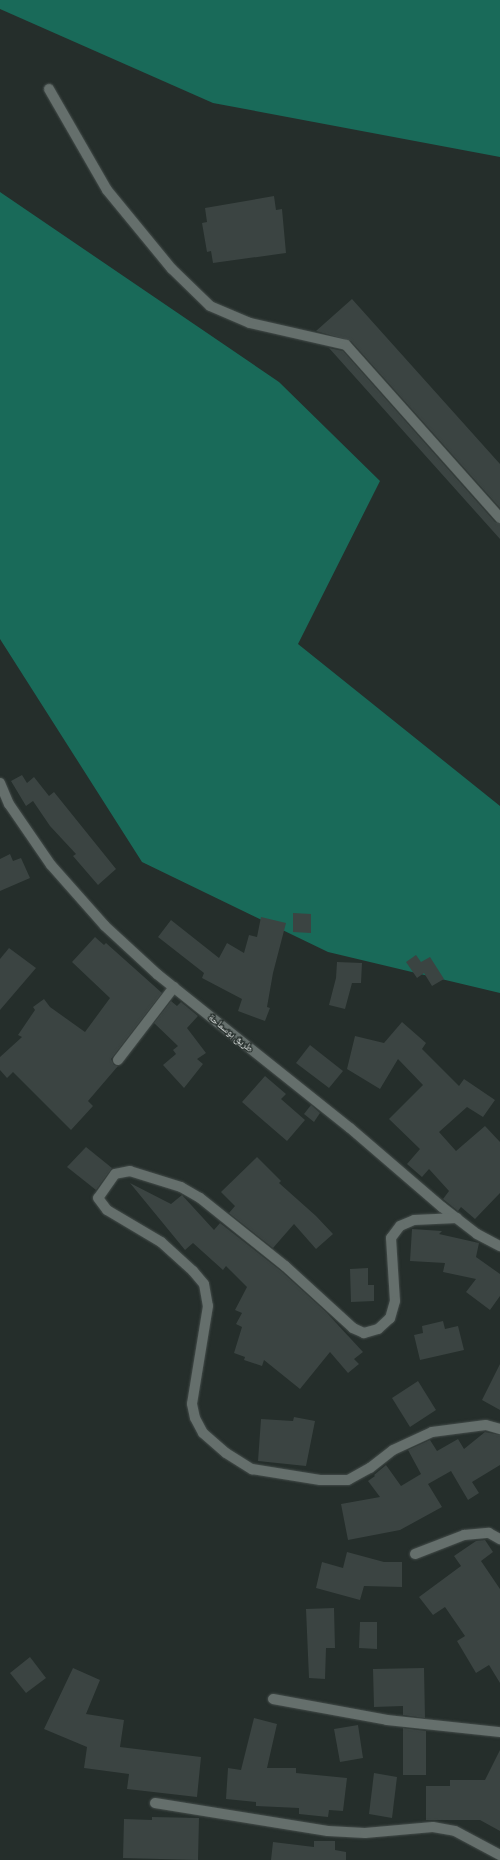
<!DOCTYPE html>
<html>
<head>
<meta charset="utf-8">
<style>
	body { margin:0 }
	#map { position:relative; width:500px; height:1860px; overflow:hidden; background:#252e2b; font-family:"PT Sans Narrow","Noto Naskh Arabic",sans-serif }
	div>[style] { position:absolute }
	.forest>* { inset:0; background:#196a59 }
	.building>* { inset:0; background:#3b4442 }
	.roads { filter:drop-shadow(0 0 1px #444c4a) drop-shadow(0 0 1px #444c4a) }
	.minor>* { height:10px; margin:-5px; padding:0 5px; transform-origin:5px; border-radius:5px; background:#656f6c }
	span { translate:-50% -50%; white-space:nowrap; text-align:center; line-height:1.15; -webkit-text-stroke:3px #252e2b; paint-order:stroke }
	.street-label { font-size:10px; color:#dfe4e2 }
</style>
</head>
<body>
<div id="map">
	<div class="forest">
		<i style="clip-path:polygon(0 0,500px 0,500px 157px,213px 103px,0 9px)"></i>
		<i style="clip-path:polygon(0 192px,279px 382px,380px 481px,298px 644px,500px 806px,500px 993px,328px 952px,142px 862px,0 639px)"></i>
	</div>
	<div class="building">
		<i style="clip-path:polygon(274px 196px,276px 210px,282px 209px,286px 253px,213px 263px,211px 251px,207px 252px,202px 223px,207px 222px,205px 208px)"></i>
		<i style="clip-path:polygon(352px 299px,500px 464px,500px 508px,351px 341px,316px 331px)"></i>
		<i style="clip-path:polygon(329px 348px,343px 351px,495px 522px,500px 524px,500px 539px)"></i>
		<i style="clip-path:polygon(22px 775px,27px 783px,34px 777px,49px 796px,54px 792px,116px 869px,98px 885px,73px 856px,76px 854px,50px 826px,33px 801px,26px 806px,11px 781px)"></i>
		<i style="clip-path:polygon(10px 854px,13px 861px,21px 858px,30px 878px,0 891px,0 859px)"></i>
		<i style="clip-path:polygon(293px 913px,311px 914px,311px 933px,293px 932px)"></i>
		<i style="clip-path:polygon(261px 917px,286px 923px,273px 973px,267px 1007px,270px 1008px,265px 1021px,238px 1011px,242px 999px,202px 978px,204px 973px,158px 937px,171px 920px,219px 958px,227px 943px,244px 953px,249px 935px,257px 937px)"></i>
		<i style="clip-path:polygon(95px 937px,104px 945px,106px 943px,162px 993px,111px 1059px,114px 1065px,118px 1066px,88px 1101px,93px 1106px,71px 1130px,13px 1072px,7px 1078px,0 1070px,0 1057px,22px 1037px,18px 1035px,35px 1010px,33px 1007px,44px 999px,50px 1007px,85px 1032px,110px 998px,72px 962px)"></i>
		<i style="clip-path:polygon(9px 948px,36px 968px,0 1010px,0 959px)"></i>
		<i style="clip-path:polygon(416px 955px,421px 962px,430px 957px,444px 979px,432px 986px,424px 973px,417px 978px,406px 962px)"></i>
		<i style="clip-path:polygon(337px 962px,362px 963px,361px 983px,352px 983px,345px 1009px,329px 1005px,336px 978px)"></i>
		<i style="clip-path:polygon(171px 1001px,177px 1006px,181px 1002px,198px 1016px,187px 1028px,206px 1053px,197px 1059px,203px 1064px,184px 1088px,163px 1065px,176px 1054px,173px 1050px,178px 1046px,154px 1023px)"></i>
		<i style="clip-path:polygon(402px 1022px,426px 1043px,422px 1049px,459px 1086px,464px 1079px,495px 1100px,483px 1117px,467px 1107px,439px 1132px,456px 1151px,485px 1126px,500px 1142px,500px 1193px,475px 1219px,461px 1207px,458px 1211px,443px 1199px,449px 1191px,429px 1169px,422px 1177px,407px 1164px,420px 1149px,389px 1119px,423px 1085px,398px 1059px,380px 1089px,347px 1069px,355px 1036px,384px 1043px)"></i>
		<i style="clip-path:polygon(310px 1045px,343px 1071px,329px 1088px,296px 1063px)"></i>
		<i style="clip-path:polygon(265px 1076px,286px 1094px,281px 1099px,305px 1120px,287px 1141px,242px 1102px)"></i>
		<i style="clip-path:polygon(311px 1105px,320px 1113px,314px 1122px,304px 1114px)"></i>
		<i style="clip-path:polygon(86px 1147px,112px 1168px,96px 1190px,67px 1167px)"></i>
		<i style="clip-path:polygon(257px 1157px,281px 1181px,279px 1183px,316px 1216px,333px 1234px,316px 1249px,294px 1224px,273px 1248px,229px 1213px,235px 1206px,221px 1192px)"></i>
		<i style="clip-path:polygon(130px 1183px,171px 1204px,182px 1195px,214px 1230px,220px 1223px,281px 1271px,326px 1312px,363px 1352px,354px 1359px,359px 1364px,348px 1373px,330px 1352px,300px 1389px,264px 1360px,262px 1366px,244px 1360px,245px 1357px,234px 1353px,242px 1327px,236px 1324px,242px 1313px,235px 1310px,247px 1287px,226px 1266px,223px 1270px,193px 1243px,185px 1250px)"></i>
		<i style="clip-path:polygon(412px 1229px,442px 1231px,439px 1234px,479px 1243px,476px 1257px,500px 1274px,500px 1296px,490px 1310px,466px 1292px,476px 1279px,443px 1272px,445px 1263px,410px 1261px)"></i>
		<i style="clip-path:polygon(368px 1268px,368px 1285px,374px 1285px,374px 1301px,351px 1302px,350px 1269px)"></i>
		<i style="clip-path:polygon(443px 1321px,445px 1329px,458px 1326px,464px 1350px,420px 1360px,414px 1335px,423px 1333px,422px 1326px)"></i>
		<i style="clip-path:polygon(500px 1364px,500px 1410px,482px 1400px)"></i>
		<i style="clip-path:polygon(418px 1381px,436px 1410px,410px 1427px,392px 1398px)"></i>
		<i style="clip-path:polygon(294px 1417px,315px 1421px,306px 1466px,258px 1461px,261px 1419px,293px 1421px)"></i>
		<i style="clip-path:polygon(485px 1432px,500px 1435px,500px 1465px,472px 1482px,479px 1493px,468px 1500px,451px 1471px,428px 1484px,442px 1507px,400px 1530px,348px 1540px,341px 1504px,380px 1497px,368px 1481px,375px 1476px,374px 1475px,386px 1465px,401px 1486px,421px 1474px,408px 1450px,430px 1440px,437px 1451px,458px 1439px,464px 1449px)"></i>
		<i style="clip-path:polygon(485px 1540px,493px 1552px,481px 1561px,500px 1589px,500px 1683px,489px 1665px,476px 1673px,457px 1641px,465px 1636px,445px 1607px,433px 1615px,419px 1597px,461px 1566px,454px 1556px,476px 1541px)"></i>
		<i style="clip-path:polygon(347px 1552px,384px 1562px,402px 1562px,402px 1587px,364px 1586px,360px 1600px,316px 1588px,322px 1562px,343px 1568px)"></i>
		<i style="clip-path:polygon(334px 1608px,335px 1648px,326px 1648px,325px 1679px,309px 1678px,306px 1609px)"></i>
		<i style="clip-path:polygon(360px 1622px,377px 1622px,377px 1649px,359px 1648px)"></i>
		<i style="clip-path:polygon(30px 1657px,46px 1678px,26px 1693px,10px 1673px)"></i>
		<i style="clip-path:polygon(73px 1668px,100px 1680px,86px 1714px,124px 1720px,120px 1747px,201px 1757px,197px 1797px,127px 1789px,129px 1774px,84px 1768px,87px 1747px,44px 1729px)"></i>
		<i style="clip-path:polygon(424px 1668px,425px 1718px,403px 1715px,403px 1706px,374px 1707px,373px 1669px)"></i>
		<i style="clip-path:polygon(254px 1718px,277px 1724px,267px 1768px,296px 1768px,296px 1773px,347px 1778px,343px 1811px,329px 1810px,328px 1817px,299px 1814px,299px 1808px,256px 1806px,256px 1802px,226px 1799px,228px 1768px,241px 1770px)"></i>
		<i style="clip-path:polygon(358px 1725px,363px 1758px,340px 1762px,334px 1729px)"></i>
		<i style="clip-path:polygon(403px 1728px,426px 1731px,426px 1775px,403px 1775px)"></i>
		<i style="clip-path:polygon(500px 1750px,500px 1831px,480px 1820px,426px 1820px,426px 1786px,450px 1786px,450px 1780px,485px 1780px)"></i>
		<i style="clip-path:polygon(374px 1773px,397px 1777px,392px 1818px,369px 1814px)"></i>
		<i style="clip-path:polygon(152px 1817px,199px 1818px,198px 1860px,123px 1858px,124px 1819px,152px 1820px)"></i>
		<i style="clip-path:polygon(314px 1841px,335px 1841px,335px 1850px,346px 1852px,346px 1860px,271px 1860px,273px 1842px,314px 1847px)"></i>
	</div>
	<div class="roads">
		<div class="minor">
			<i style="left:49px;top:89px;width:116px;rotate:60.1deg"></i>
			<i style="left:107px;top:190px;width:102px;rotate:50.6deg"></i>
			<i style="left:172px;top:269px;width:53px;rotate:44.2deg"></i>
			<i style="left:210px;top:306px;width:43px;rotate:23deg"></i>
			<i style="left:250px;top:323px;width:98px;rotate:12.9deg"></i>
			<i style="left:346px;top:345px;width:232px;rotate:48.3deg"></i>
			<i style="left:0;top:783px;width:23px;rotate:67deg"></i>
			<i style="left:9px;top:804px;width:74px;rotate:55.5deg"></i>
			<i style="left:51px;top:865px;width:81px;rotate:48.5deg"></i>
			<i style="left:105px;top:926px;width:71px;rotate:42.7deg"></i>
			<i style="left:157px;top:974px;width:247px;rotate:38.6deg"></i>
			<i style="left:350px;top:1128px;width:121px;rotate:40.7deg"></i>
			<i style="left:442px;top:1207px;width:44px;rotate:37.6deg"></i>
			<i style="left:477px;top:1234px;width:26px;rotate:28deg"></i>
			<i style="left:118px;top:1060px;width:92px;rotate:-52.5deg"></i>
			<i style="left:457px;top:1218px;width:43px;rotate:177.3deg"></i>
			<i style="left:414px;top:1220px;width:15px;rotate:157deg"></i>
			<i style="left:400px;top:1226px;width:15px;rotate:127deg"></i>
			<i style="left:391px;top:1238px;width:63px;rotate:86.4deg"></i>
			<i style="left:395px;top:1301px;width:18px;rotate:106deg"></i>
			<i style="left:390px;top:1318px;width:16px;rotate:137deg"></i>
			<i style="left:378px;top:1329px;width:15px;rotate:164deg"></i>
			<i style="left:364px;top:1333px;width:12px;rotate:-156deg"></i>
			<i style="left:353px;top:1328px;width:92px;rotate:-137.6deg"></i>
			<i style="left:285px;top:1266px;width:109px;rotate:-141.3deg"></i>
			<i style="left:200px;top:1198px;width:22px;rotate:-150deg"></i>
			<i style="left:181px;top:1187px;width:53px;rotate:-162.6deg"></i>
			<i style="left:130px;top:1171px;width:15px;rotate:169deg"></i>
			<i style="left:115px;top:1174px;width:29px;rotate:125deg"></i>
			<i style="left:98px;top:1198px;width:15px;rotate:53deg"></i>
			<i style="left:107px;top:1210px;width:63px;rotate:30.7deg"></i>
			<i style="left:161px;top:1242px;width:43px;rotate:42.2deg"></i>
			<i style="left:193px;top:1271px;width:17px;rotate:50deg"></i>
			<i style="left:204px;top:1284px;width:22px;rotate:80deg"></i>
			<i style="left:208px;top:1306px;width:99px;rotate:99.3deg"></i>
			<i style="left:192px;top:1404px;width:14px;rotate:78deg"></i>
			<i style="left:195px;top:1418px;width:17px;rotate:62deg"></i>
			<i style="left:203px;top:1433px;width:30px;rotate:41deg"></i>
			<i style="left:226px;top:1453px;width:31px;rotate:32deg"></i>
			<i style="left:252px;top:1469px;width:69px;rotate:9.2deg"></i>
			<i style="left:320px;top:1480px;width:28px"></i>
			<i style="left:348px;top:1480px;width:25px;rotate:-29deg"></i>
			<i style="left:370px;top:1468px;width:29px;rotate:-38deg"></i>
			<i style="left:393px;top:1450px;width:43px;rotate:-24.8deg"></i>
			<i style="left:432px;top:1432px;width:54px;rotate:-7.4deg"></i>
			<i style="left:486px;top:1425px;width:15px;rotate:16deg"></i>
			<i style="left:415px;top:1554px;width:53px;rotate:-21.2deg"></i>
			<i style="left:464px;top:1535px;width:25px;rotate:-5deg"></i>
			<i style="left:489px;top:1533px;width:13px;rotate:29deg"></i>
			<i style="left:273px;top:1699px;width:116px;rotate:10.4deg"></i>
			<i style="left:387px;top:1720px;width:114px;rotate:6.1deg"></i>
			<i style="left:155px;top:1803px;width:175px;rotate:9.2deg"></i>
			<i style="left:328px;top:1831px;width:37px;rotate:3deg"></i>
			<i style="left:365px;top:1833px;width:68px;rotate:-5deg"></i>
			<i style="left:433px;top:1827px;width:22px;rotate:10deg"></i>
			<i style="left:455px;top:1831px;width:51px;rotate:28.1deg"></i>
		</div>
	</div>
	<div class="street-label">
		<span style="left:231px;top:1033px;rotate:39deg">طريق بوسماحة</span>
	</div>
</div>
</body>
</html>
